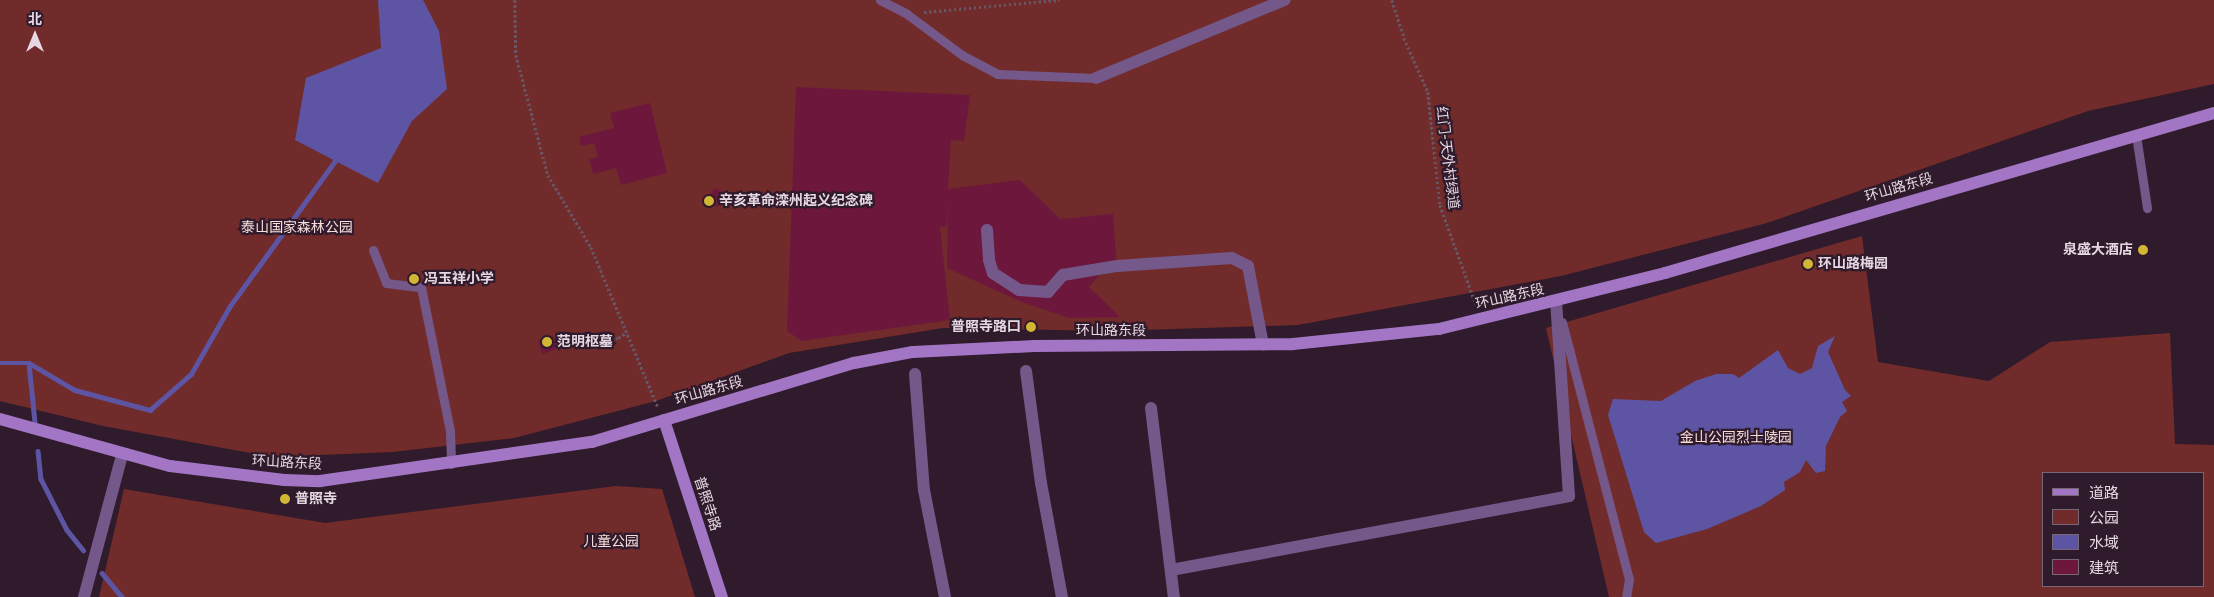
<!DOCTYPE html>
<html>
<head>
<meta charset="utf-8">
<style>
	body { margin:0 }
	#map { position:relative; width:2214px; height:597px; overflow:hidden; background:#2f1b2b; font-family:"Fira Sans","Noto Sans SC",sans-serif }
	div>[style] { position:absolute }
	.green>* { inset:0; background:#722b2b }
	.water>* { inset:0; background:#5d55a4 }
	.stream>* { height:4.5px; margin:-2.25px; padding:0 2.25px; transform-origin:2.25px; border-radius:2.25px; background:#5d55a4 }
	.building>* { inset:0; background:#6d173d }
	.path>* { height:2.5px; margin-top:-1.25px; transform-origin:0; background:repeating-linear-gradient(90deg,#685665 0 2.5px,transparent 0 5px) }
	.lane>* { height:9px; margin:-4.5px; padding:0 4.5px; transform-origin:4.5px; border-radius:4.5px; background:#74588a }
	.street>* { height:12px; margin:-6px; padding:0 6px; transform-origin:6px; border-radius:6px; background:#74588a }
	.secondary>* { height:12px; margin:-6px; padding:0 6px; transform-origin:6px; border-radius:6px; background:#a375c5 }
	.dots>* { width:14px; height:14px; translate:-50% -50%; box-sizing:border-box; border:2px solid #2f1b2b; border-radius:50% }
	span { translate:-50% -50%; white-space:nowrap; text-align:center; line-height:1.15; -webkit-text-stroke:4.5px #2f1b2b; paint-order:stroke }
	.street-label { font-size:14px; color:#e6d8e3 }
	.poi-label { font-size:14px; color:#e6d8e3; font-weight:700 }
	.left { translate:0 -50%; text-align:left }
	.right { translate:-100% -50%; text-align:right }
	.park-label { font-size:14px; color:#f8dcda }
	.legend { position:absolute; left:2042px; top:472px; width:162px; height:115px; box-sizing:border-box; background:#2f1b2b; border:1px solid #786775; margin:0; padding:6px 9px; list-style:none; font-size:15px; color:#e6d8e3 }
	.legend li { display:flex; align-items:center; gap:10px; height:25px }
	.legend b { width:25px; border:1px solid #786775 }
	.north { position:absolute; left:10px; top:10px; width:50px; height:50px; -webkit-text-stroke:4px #2f1b2b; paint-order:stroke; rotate:0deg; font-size:14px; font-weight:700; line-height:20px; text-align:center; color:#e6d8e3 }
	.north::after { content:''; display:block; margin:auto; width:18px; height:22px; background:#e6d8e3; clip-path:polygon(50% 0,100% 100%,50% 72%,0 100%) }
</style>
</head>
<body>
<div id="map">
	<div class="green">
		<i style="clip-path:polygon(0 0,2214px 0,2214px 84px,2088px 111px,1767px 223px,1561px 276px,1298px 325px,1109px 331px,943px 328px,789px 353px,656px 401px,514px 438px,393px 452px,273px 457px,103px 426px,0 401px)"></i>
		<i style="clip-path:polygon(evenodd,1862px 236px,1878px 362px,1989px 381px,2050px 342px,2170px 333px,2175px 444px,2214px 445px,2214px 597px,1609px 597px,1546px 328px,1862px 236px,2043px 473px,2203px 473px,2203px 586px,2043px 586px,2043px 473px)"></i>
		<i style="clip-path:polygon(616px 486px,662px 489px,695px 597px,99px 597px,124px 489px,325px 523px)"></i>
	</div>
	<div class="water">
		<i style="clip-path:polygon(378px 0,423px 0,439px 31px,447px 89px,412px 121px,378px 183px,295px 140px,306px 78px,381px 48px)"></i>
		<i style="clip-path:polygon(1835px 336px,1828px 352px,1845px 390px,1851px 396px,1842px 402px,1847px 411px,1840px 417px,1826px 446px,1825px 471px,1816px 473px,1806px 460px,1800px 472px,1784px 482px,1785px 490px,1761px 506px,1707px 529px,1656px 543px,1644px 532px,1608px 415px,1613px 399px,1661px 401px,1695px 381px,1716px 374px,1733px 374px,1739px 378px,1778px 350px,1788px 368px,1800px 374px,1812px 368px,1818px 346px)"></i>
	</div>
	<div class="stream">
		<i style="left:0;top:363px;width:29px"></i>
		<i style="left:29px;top:363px;width:53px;rotate:30.4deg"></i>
		<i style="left:75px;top:390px;width:78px;rotate:14.9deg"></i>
		<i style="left:150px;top:410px;width:55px;rotate:-41.3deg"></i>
		<i style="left:191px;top:374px;width:78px;rotate:-60.2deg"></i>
		<i style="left:230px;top:306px;width:183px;rotate:-54.1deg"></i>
		<i style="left:29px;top:363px;width:59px;rotate:84.2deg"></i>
		<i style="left:38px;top:451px;width:28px;rotate:84deg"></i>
		<i style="left:41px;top:479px;width:57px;rotate:63deg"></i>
		<i style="left:67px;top:530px;width:26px;rotate:51deg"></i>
		<i style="left:102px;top:573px;width:31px;rotate:50deg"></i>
	</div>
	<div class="building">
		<i style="clip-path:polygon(796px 87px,970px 95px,964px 141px,951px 140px,948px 189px,1020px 180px,1060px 219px,1113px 214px,1117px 269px,1103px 271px,1089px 287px,1120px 317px,1069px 318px,1022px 302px,947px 268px,948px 197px,947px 222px,945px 227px,940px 227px,950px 320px,802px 341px,787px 331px)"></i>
		<i style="clip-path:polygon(650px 103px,667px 173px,621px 185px,616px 168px,593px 174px,589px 159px,598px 157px,594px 143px,581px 146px,579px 137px,614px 128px,610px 113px)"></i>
		<i style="clip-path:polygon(714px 188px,725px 193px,717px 207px,707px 202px)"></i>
		<i style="clip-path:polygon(553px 335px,557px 349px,542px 354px,538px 340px)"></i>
	</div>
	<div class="path">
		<i style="left:515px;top:0;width:55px;rotate:89deg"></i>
		<i style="left:516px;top:55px;width:124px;rotate:75.1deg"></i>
		<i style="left:548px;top:175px;width:84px;rotate:59.2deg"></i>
		<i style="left:591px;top:247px;width:173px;rotate:67.3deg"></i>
		<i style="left:1392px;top:0;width:40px;rotate:72deg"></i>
		<i style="left:1404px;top:38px;width:59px;rotate:66deg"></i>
		<i style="left:1428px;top:92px;width:114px;rotate:83.9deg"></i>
		<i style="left:1440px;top:205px;width:109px;rotate:70.1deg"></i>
		<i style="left:924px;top:12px;width:136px;rotate:-5.1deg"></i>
		<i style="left:556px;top:345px;width:62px;rotate:-6.4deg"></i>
		<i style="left:618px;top:338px;width:11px;rotate:-34deg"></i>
	</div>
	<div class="lane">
		<i style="left:880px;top:0;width:30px;rotate:27deg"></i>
		<i style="left:907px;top:14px;width:69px;rotate:36.7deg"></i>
		<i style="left:962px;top:55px;width:40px;rotate:28deg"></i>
		<i style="left:997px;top:74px;width:99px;rotate:2.3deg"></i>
		<i style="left:2136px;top:135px;width:74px;rotate:81.4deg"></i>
		<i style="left:373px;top:250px;width:35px;rotate:68deg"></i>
		<i style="left:386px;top:283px;width:35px;rotate:7deg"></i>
		<i style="left:421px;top:287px;width:147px;rotate:78.6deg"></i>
		<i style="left:450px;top:431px;width:33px;rotate:88deg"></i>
		<i style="left:1562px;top:322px;width:266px;rotate:75.4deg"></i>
		<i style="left:1629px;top:579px;width:18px;rotate:99deg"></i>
	</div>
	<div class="street">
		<i style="left:1096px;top:78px;width:204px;rotate:-22.5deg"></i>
		<i style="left:987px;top:230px;width:30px;rotate:86deg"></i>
		<i style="left:989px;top:260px;width:14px;rotate:73deg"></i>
		<i style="left:993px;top:273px;width:31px;rotate:33deg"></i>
		<i style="left:1019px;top:290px;width:29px;rotate:4deg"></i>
		<i style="left:1048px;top:292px;width:23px;rotate:-49deg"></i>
		<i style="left:1063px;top:275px;width:55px;rotate:-9.5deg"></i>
		<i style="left:1117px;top:266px;width:115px;rotate:-4deg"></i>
		<i style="left:1232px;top:258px;width:18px;rotate:27deg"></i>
		<i style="left:1248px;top:266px;width:80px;rotate:79.2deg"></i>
		<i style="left:1026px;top:371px;width:113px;rotate:82.4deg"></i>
		<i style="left:1041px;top:483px;width:116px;rotate:79.6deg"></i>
		<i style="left:915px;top:374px;width:116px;rotate:85.6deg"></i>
		<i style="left:924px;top:490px;width:109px;rotate:78.9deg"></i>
		<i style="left:1151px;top:408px;width:190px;rotate:83.1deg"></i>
		<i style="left:1171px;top:570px;width:405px;rotate:-10.5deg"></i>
		<i style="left:1569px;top:496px;width:194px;rotate:-93.8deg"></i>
		<i style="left:84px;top:597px;width:147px;rotate:-75deg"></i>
	</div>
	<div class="secondary">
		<i style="left:0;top:419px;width:176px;rotate:15.5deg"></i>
		<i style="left:170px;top:466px;width:115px;rotate:7deg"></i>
		<i style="left:284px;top:480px;width:36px;rotate:2deg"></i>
		<i style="left:320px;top:481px;width:275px;rotate:-8.2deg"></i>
		<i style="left:592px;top:442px;width:274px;rotate:-16.8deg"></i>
		<i style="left:854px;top:363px;width:60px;rotate:-10.6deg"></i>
		<i style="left:913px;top:352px;width:121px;rotate:-2.8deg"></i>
		<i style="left:1034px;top:346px;width:259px;rotate:-0.4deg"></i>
		<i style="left:1293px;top:344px;width:147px;rotate:-5.9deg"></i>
		<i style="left:1439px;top:329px;width:233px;rotate:-13.9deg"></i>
		<i style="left:1665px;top:273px;width:572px;rotate:-16.25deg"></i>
		<i style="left:664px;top:420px;width:186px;rotate:71.9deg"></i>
	</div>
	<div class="dots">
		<i style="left:709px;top:201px;background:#d3b635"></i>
		<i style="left:2143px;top:250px;background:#d3b635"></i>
		<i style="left:1808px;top:264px;background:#d3b635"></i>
		<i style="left:414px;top:279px;background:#d3b635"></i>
		<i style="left:1031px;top:327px;background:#d3b635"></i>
		<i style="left:547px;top:342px;background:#d3b635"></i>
		<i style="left:285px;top:499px;background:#d3b635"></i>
	</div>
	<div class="street-label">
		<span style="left:1447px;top:158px;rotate:83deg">红门-天外村绿道</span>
		<span style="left:1899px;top:188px;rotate:-16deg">环山路东段</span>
		<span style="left:1510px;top:297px;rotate:-13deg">环山路东段</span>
		<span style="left:1111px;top:331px">环山路东段</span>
		<span style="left:709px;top:391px;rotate:-16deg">环山路东段</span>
		<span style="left:287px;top:463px;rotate:3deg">环山路东段</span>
		<span style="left:707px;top:504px;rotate:72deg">普照寺路</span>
	</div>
	<div class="poi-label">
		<span class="left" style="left:719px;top:201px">辛亥革命滦州起义纪念碑</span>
		<span class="right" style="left:2133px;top:250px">泉盛大酒店</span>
		<span class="left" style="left:1818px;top:264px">环山路梅园</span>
		<span class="left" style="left:424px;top:279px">冯玉祥小学</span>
		<span class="right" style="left:1021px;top:327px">普照寺路口</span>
		<span class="left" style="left:557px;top:342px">范明枢墓</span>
		<span class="left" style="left:295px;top:499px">普照寺</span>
	</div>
	<div class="park-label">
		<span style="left:297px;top:228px">泰山国家森林公园</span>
		<span style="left:1736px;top:438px">金山公园烈士陵园</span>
		<span style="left:611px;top:542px">儿童公园</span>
	</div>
	<ul class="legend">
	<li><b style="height:6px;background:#a375c5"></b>道路</li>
	<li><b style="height:14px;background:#722b2b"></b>公园</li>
	<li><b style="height:14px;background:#5d55a4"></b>水域</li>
	<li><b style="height:14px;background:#6d173d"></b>建筑</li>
	</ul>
	<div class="north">北</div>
</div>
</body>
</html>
